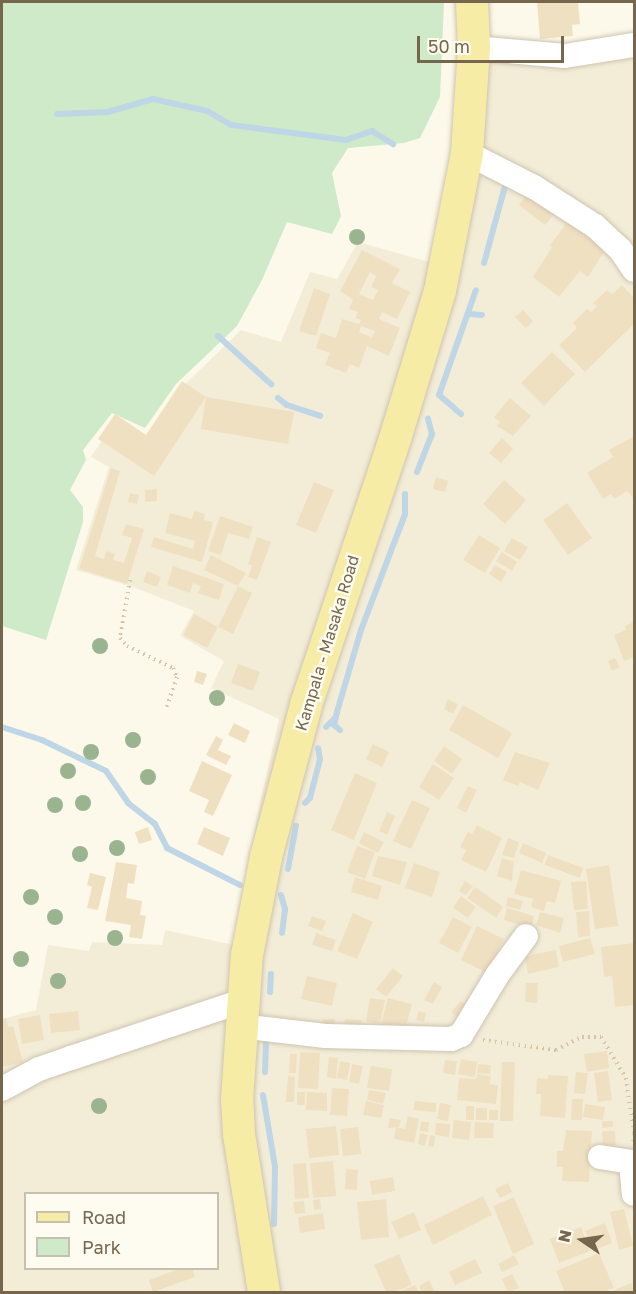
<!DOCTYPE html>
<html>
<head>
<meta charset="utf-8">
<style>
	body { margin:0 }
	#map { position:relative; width:636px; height:1294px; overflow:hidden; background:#fcf9ea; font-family:"Golos Text",sans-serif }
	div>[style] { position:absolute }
	.residential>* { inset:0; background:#f3edd8 }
	.green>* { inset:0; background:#ceeac8 }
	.stream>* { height:6px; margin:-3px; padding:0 3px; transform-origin:3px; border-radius:3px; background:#bed6e5 }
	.building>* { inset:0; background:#f0e0c2 }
	.path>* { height:4px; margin-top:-2px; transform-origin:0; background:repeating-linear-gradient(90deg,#d6c4a5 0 1.5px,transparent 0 6px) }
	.roads { filter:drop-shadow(0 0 2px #cec4b0) drop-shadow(0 0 2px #cec4b0) }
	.minor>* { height:24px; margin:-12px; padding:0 12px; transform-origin:12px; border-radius:12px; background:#fff }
	.major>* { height:32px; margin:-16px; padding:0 16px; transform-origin:16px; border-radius:16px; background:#f7eca6 }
	.trees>* { width:16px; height:16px; margin:-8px; border-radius:50%; background:#9ab490 }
	span { translate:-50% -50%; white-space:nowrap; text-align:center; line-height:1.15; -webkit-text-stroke:5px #fefcf0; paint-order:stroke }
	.street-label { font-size:16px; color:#76664e }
	.frame { position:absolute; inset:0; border:3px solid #76664e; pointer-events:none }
	.legend { position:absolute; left:24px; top:1192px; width:195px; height:78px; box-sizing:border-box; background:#fefcf0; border:2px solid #c8c0af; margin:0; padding:8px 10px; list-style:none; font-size:18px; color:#76664e }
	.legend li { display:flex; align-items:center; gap:12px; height:30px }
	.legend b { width:30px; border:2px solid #c8c0af }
	.north { position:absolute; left:552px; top:1210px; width:60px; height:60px; -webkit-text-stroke:4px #fefcf0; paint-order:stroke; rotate:283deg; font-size:16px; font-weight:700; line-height:24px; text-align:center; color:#76664e }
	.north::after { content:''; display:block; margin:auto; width:21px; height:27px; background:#76664e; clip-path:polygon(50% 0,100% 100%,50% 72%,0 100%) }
	.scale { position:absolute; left:417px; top:36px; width:147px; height:27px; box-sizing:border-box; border:3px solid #76664e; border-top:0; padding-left:8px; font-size:18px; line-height:21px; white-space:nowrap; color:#76664e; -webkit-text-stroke:4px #fefcf0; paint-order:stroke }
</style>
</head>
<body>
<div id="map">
	<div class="residential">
		<i style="clip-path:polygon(evenodd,634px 41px,634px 1292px,2px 1292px,2px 1019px,36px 1010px,48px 945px,89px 951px,92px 942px,162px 945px,165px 930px,234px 945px,259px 808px,279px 719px,211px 688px,224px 661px,180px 636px,194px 611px,133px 587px,76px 570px,109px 467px,91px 457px,113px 424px,145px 436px,177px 392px,241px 330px,281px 342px,310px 272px,337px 279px,358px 242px,433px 263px,449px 202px,460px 46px,538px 50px,634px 41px,26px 1194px,218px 1194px,218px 1268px,26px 1268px,26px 1194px)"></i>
	</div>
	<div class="green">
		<i style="clip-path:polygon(2px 2px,444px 2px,440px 97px,420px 138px,404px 143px,348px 148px,332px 173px,341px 216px,332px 234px,287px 222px,262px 280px,237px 326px,176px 384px,145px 428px,112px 413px,83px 450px,86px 460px,70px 490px,83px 507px,83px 522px,46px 640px,2px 626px)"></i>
	</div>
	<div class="stream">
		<i style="left:57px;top:114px;width:51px;rotate:-2.2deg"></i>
		<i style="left:108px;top:112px;width:47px;rotate:-16.1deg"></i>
		<i style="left:153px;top:99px;width:55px;rotate:12.5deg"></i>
		<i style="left:207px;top:111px;width:28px;rotate:30deg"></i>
		<i style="left:231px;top:125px;width:116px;rotate:7.4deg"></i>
		<i style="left:346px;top:140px;width:28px;rotate:-19deg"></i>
		<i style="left:372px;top:131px;width:25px;rotate:32deg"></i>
		<i style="left:484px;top:263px;width:80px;rotate:-74.7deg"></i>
		<i style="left:469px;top:314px;width:13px;rotate:4deg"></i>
		<i style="left:218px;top:336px;width:72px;rotate:42.2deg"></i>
		<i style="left:278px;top:398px;width:11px;rotate:38deg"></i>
		<i style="left:287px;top:405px;width:35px;rotate:18deg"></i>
		<i style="left:461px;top:414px;width:29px;rotate:-139deg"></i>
		<i style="left:439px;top:395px;width:111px;rotate:-70.6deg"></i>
		<i style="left:417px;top:472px;width:41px;rotate:-68.5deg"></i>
		<i style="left:432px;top:434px;width:16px;rotate:-105deg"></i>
		<i style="left:2px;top:727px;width:42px;rotate:18deg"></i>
		<i style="left:42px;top:740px;width:71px;rotate:25.8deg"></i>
		<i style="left:106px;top:771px;width:39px;rotate:55deg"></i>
		<i style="left:128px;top:803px;width:34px;rotate:38deg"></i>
		<i style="left:155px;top:824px;width:27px;rotate:63deg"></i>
		<i style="left:167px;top:848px;width:82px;rotate:26.9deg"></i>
		<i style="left:326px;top:727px;width:13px;rotate:-45deg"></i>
		<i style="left:340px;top:730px;width:8px;rotate:-140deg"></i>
		<i style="left:334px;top:725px;width:13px;rotate:-77deg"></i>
		<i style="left:337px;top:712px;width:85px;rotate:-73.7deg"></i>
		<i style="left:361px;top:630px;width:124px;rotate:-69.2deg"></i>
		<i style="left:405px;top:514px;width:20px;rotate:-90deg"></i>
		<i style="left:305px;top:803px;width:7px;rotate:-45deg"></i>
		<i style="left:310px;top:798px;width:40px;rotate:-75.6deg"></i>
		<i style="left:320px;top:759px;width:11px;rotate:-100deg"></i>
		<i style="left:288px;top:869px;width:44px;rotate:-79.5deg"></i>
		<i style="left:281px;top:895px;width:15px;rotate:74deg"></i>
		<i style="left:285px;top:909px;width:24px;rotate:97deg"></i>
		<i style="left:270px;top:992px;width:18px;rotate:-87deg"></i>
		<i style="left:265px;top:1072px;width:29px;rotate:-88deg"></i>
		<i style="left:263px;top:1095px;width:73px;rotate:80.5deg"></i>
		<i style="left:275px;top:1167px;width:57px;rotate:91deg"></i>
	</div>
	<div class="building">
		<i style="clip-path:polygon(537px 2px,578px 2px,580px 24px,572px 25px,573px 36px,540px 39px)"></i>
		<i style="clip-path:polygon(529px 191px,556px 212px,545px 225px,519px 205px)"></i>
		<i style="clip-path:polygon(569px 220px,606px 249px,588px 277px,580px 271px,559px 297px,533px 277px,552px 247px,550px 245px)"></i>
		<i style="clip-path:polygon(evenodd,362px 250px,400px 269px,392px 283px,410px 292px,397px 319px,382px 312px,379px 319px,400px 328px,389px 356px,367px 346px,359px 368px,350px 364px,346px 373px,325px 365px,330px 353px,316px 348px,321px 333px,336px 338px,342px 319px,359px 324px,361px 320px,355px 318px,358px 312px,349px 309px,353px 300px,340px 291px,362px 250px,370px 272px,376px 276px,371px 287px,378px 290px,373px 300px,359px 294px,370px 272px,362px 250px,361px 326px,375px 331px,368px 344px,371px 337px,359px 332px,361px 326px)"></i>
		<i style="clip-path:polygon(622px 285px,634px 298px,634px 324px,585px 372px,559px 345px,577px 328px,573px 323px,587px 309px,591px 312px,597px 306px,593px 303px,607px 290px,612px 294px)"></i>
		<i style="clip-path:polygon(314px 288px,330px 294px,316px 336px,299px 331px)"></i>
		<i style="clip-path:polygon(523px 310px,533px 321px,526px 328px,515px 317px)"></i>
		<i style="clip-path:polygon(552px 352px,575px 374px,544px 406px,521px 383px)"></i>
		<i style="clip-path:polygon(182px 381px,206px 397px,154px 476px,98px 439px,115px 414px,146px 435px)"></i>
		<i style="clip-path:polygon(206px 397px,294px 412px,288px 444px,201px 429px)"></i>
		<i style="clip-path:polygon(510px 398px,531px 416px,513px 436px,497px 426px,500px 422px,494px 417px)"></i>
		<i style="clip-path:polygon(634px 436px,634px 499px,627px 491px,614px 499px,611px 494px,603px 499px,587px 473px,613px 457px,609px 450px)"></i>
		<i style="clip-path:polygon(502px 438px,513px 449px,501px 463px,489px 453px)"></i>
		<i style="clip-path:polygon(111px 468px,120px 471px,95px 556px,104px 559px,106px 551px,115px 554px,113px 560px,124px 563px,132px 538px,122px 535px,126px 524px,144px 529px,127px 584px,79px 569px)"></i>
		<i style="clip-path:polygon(436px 477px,448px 481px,445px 492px,433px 489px)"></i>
		<i style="clip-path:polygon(504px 480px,526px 500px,505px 524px,483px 504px)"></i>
		<i style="clip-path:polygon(314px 482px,334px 490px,316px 533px,296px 525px)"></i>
		<i style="clip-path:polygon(157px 489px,157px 501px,145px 502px,145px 490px)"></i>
		<i style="clip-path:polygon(130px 493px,139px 495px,137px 504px,128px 502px)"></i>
		<i style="clip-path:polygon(567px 503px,592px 538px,568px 555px,543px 520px)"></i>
		<i style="clip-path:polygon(194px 511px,205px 514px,204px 520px,213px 522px,202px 562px,151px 547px,154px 537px,193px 549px,195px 541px,165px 533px,170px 513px,192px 519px)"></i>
		<i style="clip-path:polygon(220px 516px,253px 527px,249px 539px,228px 533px,221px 555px,208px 551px)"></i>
		<i style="clip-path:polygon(479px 535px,500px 548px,485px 573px,463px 560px)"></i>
		<i style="clip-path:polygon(257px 537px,271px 542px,257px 580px,248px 577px,252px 566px,248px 564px)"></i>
		<i style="clip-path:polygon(512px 538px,528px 547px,520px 560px,504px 551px)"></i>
		<i style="clip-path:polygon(502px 552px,517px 562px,512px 571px,496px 561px)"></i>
		<i style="clip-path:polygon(211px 555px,246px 573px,238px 586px,252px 593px,233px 634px,218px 627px,238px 586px,204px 570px)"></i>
		<i style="clip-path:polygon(495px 565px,507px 572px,501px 582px,489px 574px)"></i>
		<i style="clip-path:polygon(173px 566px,224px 584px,219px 600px,198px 593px,201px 586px,193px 583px,190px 593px,167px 585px)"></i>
		<i style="clip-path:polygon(147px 571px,161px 577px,157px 587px,143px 582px)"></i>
		<i style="clip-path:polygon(194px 614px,218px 627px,207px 648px,183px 635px)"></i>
		<i style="clip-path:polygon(634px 622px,634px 657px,624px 661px,614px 635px,626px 630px,625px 626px)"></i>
		<i style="clip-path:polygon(615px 658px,620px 667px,612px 671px,608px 661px)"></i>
		<i style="clip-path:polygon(238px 664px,260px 672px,253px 691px,231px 683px)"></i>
		<i style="clip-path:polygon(197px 671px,207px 674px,203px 685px,194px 682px)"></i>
		<i style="clip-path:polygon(448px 699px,458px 704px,453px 714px,444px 709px)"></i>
		<i style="clip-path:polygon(463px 705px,512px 733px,498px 758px,449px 730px)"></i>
		<i style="clip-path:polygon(234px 723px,250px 731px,245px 743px,228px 735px)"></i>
		<i style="clip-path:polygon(216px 736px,223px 740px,218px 750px,231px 756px,226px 765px,206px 755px)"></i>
		<i style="clip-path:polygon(373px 744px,389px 752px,382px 767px,366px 759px)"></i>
		<i style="clip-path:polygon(444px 746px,462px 759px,452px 774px,434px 761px)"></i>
		<i style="clip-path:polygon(515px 752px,550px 763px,538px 790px,520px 782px,518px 786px,503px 780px)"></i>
		<i style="clip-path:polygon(202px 761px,232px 775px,213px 816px,204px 812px,209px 800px,189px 791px)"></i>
		<i style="clip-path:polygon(433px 764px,454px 778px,439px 800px,419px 787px)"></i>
		<i style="clip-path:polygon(355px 773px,377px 783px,354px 840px,331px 830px)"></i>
		<i style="clip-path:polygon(468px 786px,477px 790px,466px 813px,457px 808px)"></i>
		<i style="clip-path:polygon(412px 800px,430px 808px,411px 849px,393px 841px)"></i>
		<i style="clip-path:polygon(387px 812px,395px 816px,387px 835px,379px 831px)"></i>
		<i style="clip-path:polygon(477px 825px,502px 838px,486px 872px,461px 860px,466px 850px,460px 847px,468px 832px,472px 834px)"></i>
		<i style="clip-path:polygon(148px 827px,152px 840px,139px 844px,135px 832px)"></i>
		<i style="clip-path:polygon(204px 827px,230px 838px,223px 856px,197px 844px)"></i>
		<i style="clip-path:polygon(364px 832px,384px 842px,378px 853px,359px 843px)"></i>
		<i style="clip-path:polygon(508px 838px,519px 842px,514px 858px,502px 855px)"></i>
		<i style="clip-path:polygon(523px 843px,546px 853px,542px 863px,519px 853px)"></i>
		<i style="clip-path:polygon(357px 846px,375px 852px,365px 879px,347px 872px)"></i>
		<i style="clip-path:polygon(548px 855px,583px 868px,580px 878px,545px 865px)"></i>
		<i style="clip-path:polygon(378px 856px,407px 862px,400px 885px,372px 876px)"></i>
		<i style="clip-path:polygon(502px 858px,514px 862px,512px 881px,497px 876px)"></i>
		<i style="clip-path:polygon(116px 862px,137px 865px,134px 884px,128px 883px,126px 898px,142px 901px,140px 915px,146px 916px,142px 939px,129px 937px,131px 925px,105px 921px)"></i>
		<i style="clip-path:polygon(414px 863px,440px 872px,432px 897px,405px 888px)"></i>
		<i style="clip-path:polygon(609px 865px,618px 926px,595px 929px,586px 869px)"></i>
		<i style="clip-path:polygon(521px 870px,561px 881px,555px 903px,547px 901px,544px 911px,531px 907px,533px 899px,514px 894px)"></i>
		<i style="clip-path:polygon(90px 873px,106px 877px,98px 910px,87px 908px,92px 887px,87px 885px)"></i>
		<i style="clip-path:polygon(355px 877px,382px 886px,378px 900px,351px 892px)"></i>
		<i style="clip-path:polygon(465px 881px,473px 886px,466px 895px,459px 891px)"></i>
		<i style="clip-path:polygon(586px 881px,588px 909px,574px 910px,571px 882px)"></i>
		<i style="clip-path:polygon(475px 887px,503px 907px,496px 918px,467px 898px)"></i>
		<i style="clip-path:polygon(461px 896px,476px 907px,468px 918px,453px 908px)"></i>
		<i style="clip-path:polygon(508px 897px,523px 901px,520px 910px,506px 906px)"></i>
		<i style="clip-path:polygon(507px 908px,534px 916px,531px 929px,504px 920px)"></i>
		<i style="clip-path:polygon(589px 911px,590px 936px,578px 937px,576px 912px)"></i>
		<i style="clip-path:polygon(540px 912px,564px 918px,560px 933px,536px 925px)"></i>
		<i style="clip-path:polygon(353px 913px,373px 922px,357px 959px,337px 951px)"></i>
		<i style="clip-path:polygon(312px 916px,326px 921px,322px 931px,308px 926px)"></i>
		<i style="clip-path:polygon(453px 917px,472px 927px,458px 953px,439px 943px)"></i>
		<i style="clip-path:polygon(477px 926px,504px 939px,487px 973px,461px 960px)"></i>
		<i style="clip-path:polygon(316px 933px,336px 940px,332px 951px,312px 945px)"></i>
		<i style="clip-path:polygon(590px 938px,595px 954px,563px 962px,559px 946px)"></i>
		<i style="clip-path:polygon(634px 943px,634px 1005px,615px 1007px,612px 976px,604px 977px,601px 947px)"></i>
		<i style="clip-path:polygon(556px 950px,559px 967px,528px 974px,525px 956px)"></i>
		<i style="clip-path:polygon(393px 968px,403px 976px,386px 997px,376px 989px)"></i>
		<i style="clip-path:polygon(307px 976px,337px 983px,332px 1006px,301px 999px)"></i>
		<i style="clip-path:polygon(434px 982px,442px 987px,433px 1004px,424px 1000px)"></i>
		<i style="clip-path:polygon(526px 983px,538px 983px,537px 1003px,525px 1002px)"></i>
		<i style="clip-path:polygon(370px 998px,385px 1000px,380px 1024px,366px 1021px)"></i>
		<i style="clip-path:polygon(388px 998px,412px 1004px,404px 1034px,380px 1028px)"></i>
		<i style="clip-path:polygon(461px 1001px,469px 1008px,460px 1019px,451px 1012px)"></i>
		<i style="clip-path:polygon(78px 1011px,80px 1030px,51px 1033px,49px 1014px)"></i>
		<i style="clip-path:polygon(419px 1011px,426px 1013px,424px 1022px,416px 1020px)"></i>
		<i style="clip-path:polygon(40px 1015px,44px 1040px,22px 1044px,18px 1019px)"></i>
		<i style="clip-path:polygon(6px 1018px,8px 1027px,13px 1026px,23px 1062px,2px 1067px,2px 1019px)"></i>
		<i style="clip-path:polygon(323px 1019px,335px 1019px,336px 1033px,324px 1034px)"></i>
		<i style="clip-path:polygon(345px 1019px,362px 1020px,360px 1037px,343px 1035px)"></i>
		<i style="clip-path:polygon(607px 1051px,609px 1068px,587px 1072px,584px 1054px)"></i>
		<i style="clip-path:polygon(300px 1052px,320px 1053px,318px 1089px,298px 1088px)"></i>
		<i style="clip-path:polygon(290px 1054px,297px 1054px,296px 1073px,289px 1073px)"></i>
		<i style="clip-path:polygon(329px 1057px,338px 1058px,336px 1079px,327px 1077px)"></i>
		<i style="clip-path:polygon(461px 1059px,477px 1062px,475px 1077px,458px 1074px)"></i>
		<i style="clip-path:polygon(445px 1060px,457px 1061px,455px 1075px,443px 1073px)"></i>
		<i style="clip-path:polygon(340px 1061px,350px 1063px,347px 1080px,337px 1078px)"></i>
		<i style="clip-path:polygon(502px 1062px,515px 1062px,513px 1121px,500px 1121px)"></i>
		<i style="clip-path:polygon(352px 1064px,363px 1066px,359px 1084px,349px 1082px)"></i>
		<i style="clip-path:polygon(478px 1064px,491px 1065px,490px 1074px,477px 1073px)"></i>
		<i style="clip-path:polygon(371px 1066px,392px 1069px,389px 1091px,367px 1088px)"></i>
		<i style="clip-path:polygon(608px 1071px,612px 1100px,598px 1102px,594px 1073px)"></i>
		<i style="clip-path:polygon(576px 1072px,588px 1073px,585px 1094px,574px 1093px)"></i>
		<i style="clip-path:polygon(477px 1074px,491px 1076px,490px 1084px,498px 1085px,496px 1104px,457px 1100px,459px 1078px,476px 1079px)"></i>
		<i style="clip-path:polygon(548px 1075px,568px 1076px,565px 1118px,540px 1116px,541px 1094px,536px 1094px,537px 1078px,548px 1079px)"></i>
		<i style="clip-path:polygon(288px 1076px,295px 1077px,294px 1102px,286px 1102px)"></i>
		<i style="clip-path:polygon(332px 1088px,349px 1089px,347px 1116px,330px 1115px)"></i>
		<i style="clip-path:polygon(369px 1090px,386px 1093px,383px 1104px,367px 1100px)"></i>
		<i style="clip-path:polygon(297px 1092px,305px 1092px,305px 1105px,297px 1105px)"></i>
		<i style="clip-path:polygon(307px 1092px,327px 1093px,327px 1111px,306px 1110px)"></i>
		<i style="clip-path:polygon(572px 1099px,583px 1099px,582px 1120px,571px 1120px)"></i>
		<i style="clip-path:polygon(366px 1101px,384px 1105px,381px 1118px,363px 1115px)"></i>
		<i style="clip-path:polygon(415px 1101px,436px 1103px,436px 1112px,414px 1110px)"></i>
		<i style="clip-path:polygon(440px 1103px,451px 1105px,448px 1121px,437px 1119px)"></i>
		<i style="clip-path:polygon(585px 1104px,605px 1107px,603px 1120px,583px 1117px)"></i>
		<i style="clip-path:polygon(466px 1106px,474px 1106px,474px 1120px,466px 1120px)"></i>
		<i style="clip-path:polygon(476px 1108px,487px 1108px,487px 1120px,476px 1120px)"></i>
		<i style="clip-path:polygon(489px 1110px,498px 1110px,498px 1120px,489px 1120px)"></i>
		<i style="clip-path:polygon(408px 1116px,419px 1119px,414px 1143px,394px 1139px,396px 1127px,405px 1129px)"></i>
		<i style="clip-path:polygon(390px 1118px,401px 1120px,399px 1127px,388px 1128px)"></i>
		<i style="clip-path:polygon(454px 1120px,471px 1122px,469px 1140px,452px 1138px)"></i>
		<i style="clip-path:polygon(602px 1121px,613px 1121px,613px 1127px,602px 1128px)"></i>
		<i style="clip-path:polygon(421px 1122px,429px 1122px,428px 1132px,420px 1131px)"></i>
		<i style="clip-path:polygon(475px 1122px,494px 1123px,493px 1138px,474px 1138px)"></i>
		<i style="clip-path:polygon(436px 1123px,450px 1124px,449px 1137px,435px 1135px)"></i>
		<i style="clip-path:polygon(336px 1126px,339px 1155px,309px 1158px,306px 1129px)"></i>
		<i style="clip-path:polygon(358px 1127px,361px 1154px,343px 1156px,340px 1129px)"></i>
		<i style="clip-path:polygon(566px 1130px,592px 1131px,589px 1182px,562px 1181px,563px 1167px,557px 1167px,557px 1151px,563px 1151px)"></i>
		<i style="clip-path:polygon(602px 1131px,615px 1131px,616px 1156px,604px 1157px)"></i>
		<i style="clip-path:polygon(420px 1133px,428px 1135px,425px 1146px,418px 1144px)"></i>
		<i style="clip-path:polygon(430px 1135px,435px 1136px,434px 1147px,428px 1146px)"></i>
		<i style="clip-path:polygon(333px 1161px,336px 1196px,313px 1198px,310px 1163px)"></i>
		<i style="clip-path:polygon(306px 1163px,309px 1198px,295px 1199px,293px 1164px)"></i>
		<i style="clip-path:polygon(346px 1169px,358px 1170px,357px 1190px,345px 1189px)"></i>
		<i style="clip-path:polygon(393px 1177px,395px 1191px,372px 1195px,370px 1181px)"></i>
		<i style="clip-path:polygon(508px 1183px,512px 1192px,500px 1198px,495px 1189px)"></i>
		<i style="clip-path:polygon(483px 1196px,492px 1215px,433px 1245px,424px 1225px)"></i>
		<i style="clip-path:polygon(514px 1197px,534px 1244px,513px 1254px,493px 1206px)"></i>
		<i style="clip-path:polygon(320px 1199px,321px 1209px,314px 1210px,313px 1200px)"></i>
		<i style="clip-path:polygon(386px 1199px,389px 1237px,361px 1240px,357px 1202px)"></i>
		<i style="clip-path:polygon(304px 1201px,305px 1213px,295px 1214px,293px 1202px)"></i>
		<i style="clip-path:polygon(624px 1209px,633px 1246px,619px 1250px,610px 1212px)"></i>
		<i style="clip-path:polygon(414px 1212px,421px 1230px,399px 1239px,391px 1222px)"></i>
		<i style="clip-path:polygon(323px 1213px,325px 1229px,300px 1233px,298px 1217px)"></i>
		<i style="clip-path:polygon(605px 1223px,612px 1243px,593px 1251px,585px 1231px)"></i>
		<i style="clip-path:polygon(581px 1227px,590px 1251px,559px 1263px,550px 1239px)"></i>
		<i style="clip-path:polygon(599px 1253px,614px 1288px,604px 1292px,559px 1292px,564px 1290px,556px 1271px)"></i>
		<i style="clip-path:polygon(399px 1254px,412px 1285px,395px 1292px,386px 1292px,374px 1265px)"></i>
		<i style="clip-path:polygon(514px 1255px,519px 1264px,502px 1272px,498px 1264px)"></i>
		<i style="clip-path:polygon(475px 1259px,482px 1273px,455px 1285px,449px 1272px)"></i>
		<i style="clip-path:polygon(181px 1268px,192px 1268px,195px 1277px,153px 1292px,149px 1280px)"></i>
		<i style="clip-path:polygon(512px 1274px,519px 1288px,508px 1292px,502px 1279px)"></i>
		<i style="clip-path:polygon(429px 1280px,435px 1292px,422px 1292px,419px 1286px)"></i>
		<i style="clip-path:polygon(631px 1283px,634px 1292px,610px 1292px)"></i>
		<i style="clip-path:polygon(415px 1285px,419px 1292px,399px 1292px)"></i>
	</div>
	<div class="path">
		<i style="left:130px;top:580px;width:59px;rotate:99.8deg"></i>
		<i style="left:120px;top:638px;width:11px;rotate:49deg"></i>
		<i style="left:127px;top:646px;width:51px;rotate:25.6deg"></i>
		<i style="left:173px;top:668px;width:10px;rotate:66deg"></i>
		<i style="left:177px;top:677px;width:34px;rotate:109deg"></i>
		<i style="left:483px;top:1040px;width:74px;rotate:7.8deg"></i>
		<i style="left:556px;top:1050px;width:29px;rotate:-27deg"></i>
		<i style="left:582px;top:1037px;width:19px"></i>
		<i style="left:601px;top:1037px;width:48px;rotate:58.6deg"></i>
		<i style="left:626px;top:1078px;width:57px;rotate:81.9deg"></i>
		<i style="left:634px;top:1134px;width:9px;rotate:96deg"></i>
	</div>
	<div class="roads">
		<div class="minor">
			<i style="left:474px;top:48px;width:91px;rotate:5deg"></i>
			<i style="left:565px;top:56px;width:70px;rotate:-9.1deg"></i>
			<i style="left:467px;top:153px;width:75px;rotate:26.9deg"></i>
			<i style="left:534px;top:187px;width:72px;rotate:32.6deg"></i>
			<i style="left:595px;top:226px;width:34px;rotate:43deg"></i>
			<i style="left:620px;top:249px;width:25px;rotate:56deg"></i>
			<i style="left:240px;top:1026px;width:86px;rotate:6.7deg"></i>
			<i style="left:325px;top:1036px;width:126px;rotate:1.4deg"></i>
			<i style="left:451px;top:1039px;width:11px;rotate:-22deg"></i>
			<i style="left:461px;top:1035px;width:71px;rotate:-58.8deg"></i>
			<i style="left:498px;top:974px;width:47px;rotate:-53.6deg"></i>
			<i style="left:2px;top:1089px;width:42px;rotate:-28.4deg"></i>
			<i style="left:39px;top:1069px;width:34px;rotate:-19deg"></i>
			<i style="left:71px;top:1058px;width:180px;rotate:-18.4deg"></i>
			<i style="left:600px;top:1157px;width:31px;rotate:9deg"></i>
			<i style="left:631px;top:1162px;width:32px;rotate:85deg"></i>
		</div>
		<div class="major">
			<i style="left:264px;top:1292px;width:160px;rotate:-99deg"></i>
			<i style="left:239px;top:1134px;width:34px;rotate:-93deg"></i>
			<i style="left:237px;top:1100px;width:145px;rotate:-86.1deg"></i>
			<i style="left:247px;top:955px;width:100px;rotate:-79deg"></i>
			<i style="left:266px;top:857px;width:160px;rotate:-75.2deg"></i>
			<i style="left:307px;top:702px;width:277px;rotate:-71.5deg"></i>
			<i style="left:395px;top:439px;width:155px;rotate:-73.1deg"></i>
			<i style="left:440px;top:291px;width:141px;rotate:-78.9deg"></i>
			<i style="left:467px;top:153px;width:105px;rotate:-86.2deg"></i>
			<i style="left:474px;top:48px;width:46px;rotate:-92.5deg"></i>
		</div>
	</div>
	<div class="trees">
		<i style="left:357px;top:237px"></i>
		<i style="left:100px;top:646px"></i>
		<i style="left:217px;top:698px"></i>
		<i style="left:133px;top:740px"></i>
		<i style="left:91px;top:752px"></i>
		<i style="left:68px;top:771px"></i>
		<i style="left:148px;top:777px"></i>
		<i style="left:83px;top:803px"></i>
		<i style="left:55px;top:805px"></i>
		<i style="left:117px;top:848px"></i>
		<i style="left:80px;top:854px"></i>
		<i style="left:31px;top:897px"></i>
		<i style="left:55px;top:917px"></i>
		<i style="left:115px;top:938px"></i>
		<i style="left:21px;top:959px"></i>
		<i style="left:58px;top:981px"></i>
		<i style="left:99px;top:1106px"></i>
	</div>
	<div class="street-label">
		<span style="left:327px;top:643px;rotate:-73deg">Kampala - Masaka Road</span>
	</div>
	<div class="frame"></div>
	<ul class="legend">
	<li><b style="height:8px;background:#f7eca6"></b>Road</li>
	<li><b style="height:16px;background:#ceeac8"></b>Park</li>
	</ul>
	<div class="north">N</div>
	<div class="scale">50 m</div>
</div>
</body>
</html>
